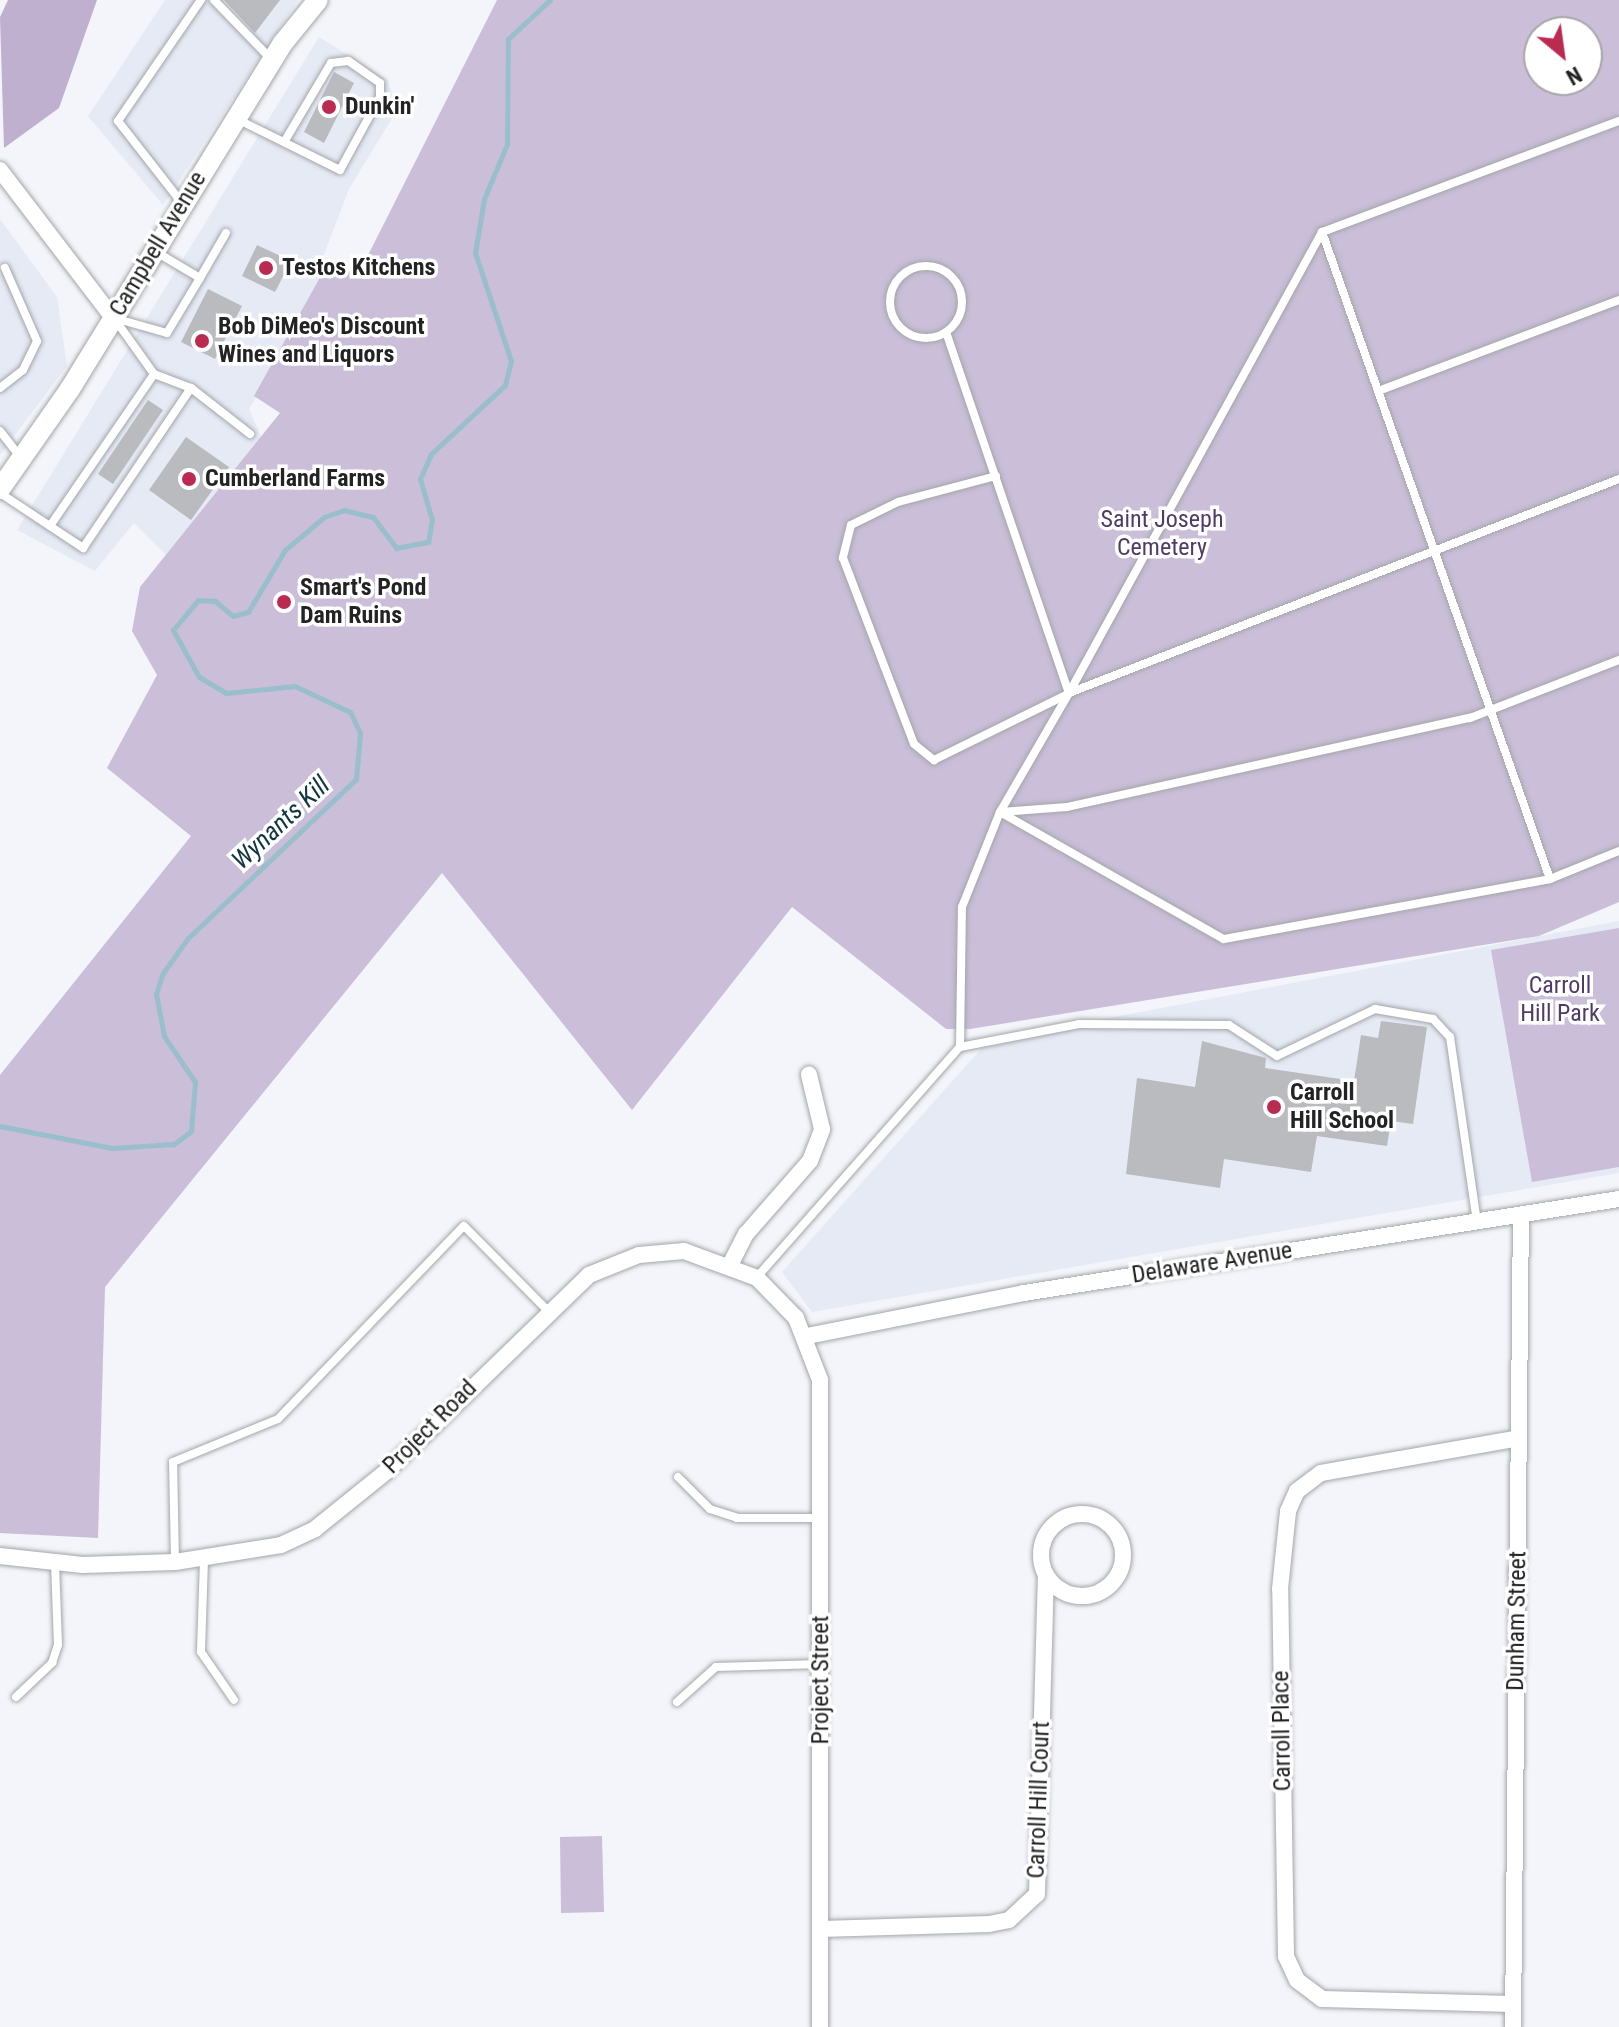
<!DOCTYPE html>
<html>
<head>
<meta charset="utf-8">
<style>
	body { margin:0 }
	#map { position:relative; width:1619px; height:2027px; overflow:hidden; background:#f3f5fa; font-family:"Roboto Condensed",sans-serif }
	div>[style] { position:absolute }
	.built>* { inset:0; background:#e5eaf5 }
	.green>* { inset:0; background:#cabed8 }
	.forest>* { inset:0; background:#bfb0cf }
	.stream>* { height:5px; margin:-2.5px; padding:0 2.5px; transform-origin:2.5px; border-radius:2.5px; background:#99bfcc }
	.building>* { inset:0; background:#babbbf }
	.roads { filter:drop-shadow(0 0 2px #a3a6a9) drop-shadow(0 0 2px #a3a6a9) }
	.service>* { height:8px; margin:-4px; padding:0 4px; transform-origin:4px; border-radius:4px; background:#fff }
	.service>.ring { margin:-4px; padding:0; box-sizing:content-box; background:none; border:8px solid #fff; border-radius:50% }
	.minor>* { height:16px; margin:-8px; padding:0 8px; transform-origin:8px; border-radius:8px; background:#fff }
	.minor>.ring { margin:-8px; padding:0; box-sizing:content-box; background:none; border:16px solid #fff; border-radius:50% }
	.tertiary>* { height:20px; margin:-10px; padding:0 10px; transform-origin:10px; border-radius:10px; background:#fff }
	.dots>* { width:22px; height:22px; translate:-50% -50%; box-sizing:border-box; border:4px solid #fff; border-radius:50% }
	span { translate:-50% -50%; white-space:nowrap; text-align:center; line-height:1.15; -webkit-text-stroke:7px #fff; paint-order:stroke }
	.poi-label { font-size:24px; color:#232325; font-weight:700 }
	.left { translate:0 -50%; text-align:left }
	.street-label { font-size:24px; color:#232325 }
	.park-label { font-size:24px; color:#503b66 }
	.water-label { font-size:26px; color:#113640; font-style:italic }
	.north { position:absolute; left:1523px; top:16px; width:80px; height:80px; box-sizing:border-box; background:#fff; border:2px solid #a7a7a8; border-radius:50%; rotate:151deg; font-size:22px; font-weight:700; line-height:32px; text-align:center; color:#232325 }
	.north::after { content:''; display:block; margin:auto; width:28px; height:36px; background:#bb2b51; clip-path:polygon(50% 0,100% 100%,50% 72%,0 100%) }
</style>
</head>
<body>
<div id="map">
	<div class="built">
		<i style="clip-path:polygon(165px 0,298px 0,163px 205px,88px 116px)"></i>
		<i style="clip-path:polygon(319px 37px,388px 80px,396px 112px,349px 189px,323px 257px,322px 291px,249px 409px,261px 437px,197px 537px,166px 555px,134px 523px,95px 571px,17px 530px)"></i>
		<i style="clip-path:polygon(0 219px,57px 297px,67px 366px,0 455px)"></i>
		<i style="clip-path:polygon(1619px 921px,1619px 1173px,812px 1312px,782px 1272px,988px 1041px)"></i>
	</div>
	<div class="green">
		<i style="clip-path:polygon(evenodd,497px 0,1619px 0,1619px 902px,1539px 936px,970px 1029px,946px 1029px,792px 907px,632px 1110px,442px 873px,105px 1287px,98px 1538px,0 1533px,0 1075px,191px 836px,107px 768px,157px 675px,132px 631px,140px 587px,280px 413px,254px 396px,328px 263px,358px 275px,497px 0,1539px 32px,1587px 32px,1587px 80px,1539px 80px,1539px 32px)"></i>
		<i style="clip-path:polygon(1619px 928px,1619px 1167px,1532px 1182px,1491px 950px)"></i>
		<i style="clip-path:polygon(602px 1836px,604px 1912px,561px 1913px,560px 1837px)"></i>
	</div>
	<div class="forest">
		<i style="clip-path:polygon(8px 0,97px 0,59px 108px,4px 148px,0 17px)"></i>
	</div>
	<div class="stream">
		<i style="left:0;top:1126px;width:114px;rotate:11.1deg"></i>
		<i style="left:112px;top:1148px;width:62px;rotate:-3.7deg"></i>
		<i style="left:174px;top:1144px;width:21px;rotate:-37deg"></i>
		<i style="left:191px;top:1131px;width:49px;rotate:-85.3deg"></i>
		<i style="left:195px;top:1082px;width:55px;rotate:-124deg"></i>
		<i style="left:164px;top:1036px;width:43px;rotate:-100.8deg"></i>
		<i style="left:156px;top:994px;width:22px;rotate:-72deg"></i>
		<i style="left:163px;top:973px;width:43px;rotate:-54.5deg"></i>
		<i style="left:188px;top:938px;width:231px;rotate:-43.4deg"></i>
		<i style="left:356px;top:779px;width:46px;rotate:-85deg"></i>
		<i style="left:360px;top:733px;width:23px;rotate:-115deg"></i>
		<i style="left:350px;top:712px;width:61px;rotate:-154.7deg"></i>
		<i style="left:295px;top:686px;width:69px;rotate:174.2deg"></i>
		<i style="left:226px;top:693px;width:31px;rotate:-149deg"></i>
		<i style="left:199px;top:677px;width:54px;rotate:-119deg"></i>
		<i style="left:173px;top:630px;width:39px;rotate:-50deg"></i>
		<i style="left:198px;top:600px;width:17px;rotate:3deg"></i>
		<i style="left:215px;top:601px;width:23px;rotate:40deg"></i>
		<i style="left:233px;top:616px;width:16px;rotate:-15deg"></i>
		<i style="left:248px;top:612px;width:72px;rotate:-59.2deg"></i>
		<i style="left:285px;top:550px;width:51px;rotate:-40.2deg"></i>
		<i style="left:324px;top:517px;width:21px;rotate:-19deg"></i>
		<i style="left:344px;top:510px;width:30px;rotate:14deg"></i>
		<i style="left:373px;top:517px;width:39px;rotate:53deg"></i>
		<i style="left:396px;top:548px;width:33px;rotate:-11deg"></i>
		<i style="left:428px;top:542px;width:22px;rotate:-80deg"></i>
		<i style="left:432px;top:520px;width:43px;rotate:-106.3deg"></i>
		<i style="left:420px;top:479px;width:27px;rotate:-66deg"></i>
		<i style="left:431px;top:454px;width:101px;rotate:-43deg"></i>
		<i style="left:505px;top:385px;width:25px;rotate:-76deg"></i>
		<i style="left:511px;top:361px;width:114px;rotate:-108.4deg"></i>
		<i style="left:475px;top:253px;width:55px;rotate:-80.5deg"></i>
		<i style="left:484px;top:199px;width:60px;rotate:-67.3deg"></i>
		<i style="left:507px;top:144px;width:105px;rotate:-89.5deg"></i>
		<i style="left:508px;top:39px;width:57px;rotate:-42.9deg"></i>
	</div>
	<div class="building">
		<i style="clip-path:polygon(224px 0,280px 0,255px 33px)"></i>
		<i style="clip-path:polygon(334px 72px,354px 83px,324px 143px,304px 132px)"></i>
		<i style="clip-path:polygon(257px 245px,291px 261px,275px 292px,242px 276px)"></i>
		<i style="clip-path:polygon(208px 289px,242px 306px,215px 359px,181px 342px)"></i>
		<i style="clip-path:polygon(148px 400px,163px 410px,113px 484px,98px 474px)"></i>
		<i style="clip-path:polygon(186px 437px,229px 467px,191px 520px,149px 490px)"></i>
		<i style="clip-path:polygon(1381px 1021px,1427px 1027px,1413px 1124px,1391px 1121px,1387px 1146px,1317px 1136px,1311px 1172px,1224px 1159px,1220px 1188px,1126px 1174px,1137px 1078px,1195px 1087px,1202px 1041px,1266px 1058px,1265px 1068px,1354px 1081px,1361px 1035px,1378px 1038px)"></i>
	</div>
	<div class="roads">
		<div class="service">
			<i style="left:214px;top:0;width:82px;rotate:46deg"></i>
			<i style="left:239px;top:120px;width:113px;rotate:26.3deg"></i>
			<i style="left:340px;top:170px;width:83px;rotate:-61.3deg"></i>
			<i style="left:380px;top:97px;width:14px;rotate:-90deg"></i>
			<i style="left:380px;top:83px;width:39px;rotate:-145deg"></i>
			<i style="left:348px;top:61px;width:17px;rotate:173deg"></i>
			<i style="left:331px;top:63px;width:92px;rotate:120.7deg"></i>
			<i style="left:182px;top:203px;width:104px;rotate:-128deg"></i>
			<i style="left:118px;top:121px;width:147px;rotate:-55.6deg"></i>
			<i class="ring" style="left:890px;top:266px;width:64px;height:64px"></i>
			<i style="left:200px;top:278px;width:52px;rotate:-60deg"></i>
			<i style="left:114px;top:318px;width:69px;rotate:54.5deg"></i>
			<i style="left:154px;top:374px;width:40px;rotate:21deg"></i>
			<i style="left:191px;top:388px;width:75px;rotate:37.9deg"></i>
			<i style="left:114px;top:318px;width:55px;rotate:15.8deg"></i>
			<i style="left:167px;top:333px;width:64px;rotate:-59deg"></i>
			<i style="left:200px;top:278px;width:51px;rotate:-149.4deg"></i>
			<i style="left:946px;top:332px;width:381px;rotate:71.2deg"></i>
			<i style="left:1069px;top:693px;width:526px;rotate:-61.24deg"></i>
			<i style="left:0;top:388px;width:29px;rotate:-38deg"></i>
			<i style="left:23px;top:370px;width:32px;rotate:-64deg"></i>
			<i style="left:37px;top:341px;width:80px;rotate:-113.7deg"></i>
			<i style="left:1378px;top:391px;width:258px;rotate:-20.7deg"></i>
			<i style="left:0;top:431px;width:34px;rotate:52deg"></i>
			<i style="left:996px;top:476px;width:101px;rotate:165.1deg"></i>
			<i style="left:898px;top:502px;width:52px;rotate:153.9deg"></i>
			<i style="left:851px;top:525px;width:34px;rotate:104deg"></i>
			<i style="left:843px;top:558px;width:199px;rotate:69.1deg"></i>
			<i style="left:914px;top:744px;width:26px;rotate:39deg"></i>
			<i style="left:934px;top:760px;width:149px;rotate:-26.2deg"></i>
			<i style="left:0;top:493px;width:100px;rotate:33.5deg"></i>
			<i style="left:83px;top:548px;width:193px;rotate:-56deg"></i>
			<i style="left:50px;top:526px;width:184px;rotate:-55.6deg"></i>
			<i style="left:1000px;top:812px;width:257px;rotate:29.6deg"></i>
			<i style="left:1224px;top:939px;width:331px;rotate:-10.4deg"></i>
			<i style="left:1550px;top:879px;width:74px;rotate:-22.1deg"></i>
			<i style="left:1001px;top:812px;width:66px;rotate:-4.3deg"></i>
			<i style="left:1067px;top:807px;width:413px;rotate:-12.5deg"></i>
			<i style="left:1470px;top:718px;width:160px;rotate:-21.3deg"></i>
			<i style="left:1550px;top:879px;width:686px;rotate:-109.41deg"></i>
			<i style="left:1322px;top:232px;width:317px;rotate:-20.5deg"></i>
			<i style="left:960px;top:1047px;width:140px;rotate:-89.2deg"></i>
			<i style="left:962px;top:907px;width:102px;rotate:-68.2deg"></i>
			<i style="left:1000px;top:812px;width:138px;rotate:-59.9deg"></i>
			<i style="left:1069px;top:693px;width:590px;rotate:-21.26deg"></i>
			<i style="left:757px;top:1277px;width:307px;rotate:-48.6deg"></i>
			<i style="left:960px;top:1047px;width:121px;rotate:-10.9deg"></i>
			<i style="left:1079px;top:1024px;width:150px;rotate:0.4deg"></i>
			<i style="left:1229px;top:1025px;width:57px;rotate:32.9deg"></i>
			<i style="left:1277px;top:1056px;width:109px;rotate:-25.6deg"></i>
			<i style="left:1375px;top:1009px;width:59px;rotate:9.8deg"></i>
			<i style="left:1433px;top:1019px;width:25px;rotate:47deg"></i>
			<i style="left:1450px;top:1037px;width:186px;rotate:81.7deg"></i>
			<i style="left:678px;top:1477px;width:45px;rotate:45deg"></i>
			<i style="left:710px;top:1509px;width:28px;rotate:18deg"></i>
			<i style="left:737px;top:1518px;width:84px"></i>
			<i style="left:204px;top:1560px;width:92px;rotate:91.9deg"></i>
			<i style="left:201px;top:1652px;width:58px;rotate:55.5deg"></i>
			<i style="left:175px;top:1562px;width:100px;rotate:-91.1deg"></i>
			<i style="left:173px;top:1462px;width:113px;rotate:-22.3deg"></i>
			<i style="left:278px;top:1419px;width:268px;rotate:-46.1deg"></i>
			<i style="left:464px;top:1226px;width:118px;rotate:45.3deg"></i>
			<i style="left:16px;top:1697px;width:50px;rotate:-43.4deg"></i>
			<i style="left:52px;top:1663px;width:19px;rotate:-72deg"></i>
			<i style="left:58px;top:1645px;width:82px;rotate:-92.1deg"></i>
			<i style="left:677px;top:1702px;width:52px;rotate:-41.9deg"></i>
			<i style="left:716px;top:1667px;width:104px;rotate:-1.7deg"></i>
		</div>
		<div class="minor">
			<i style="left:0;top:170px;width:186px;rotate:52.6deg"></i>
			<i style="left:731px;top:1263px;width:33px;rotate:-63deg"></i>
			<i style="left:746px;top:1234px;width:97px;rotate:-48.8deg"></i>
			<i style="left:810px;top:1161px;width:34px;rotate:-69deg"></i>
			<i style="left:822px;top:1129px;width:56px;rotate:-103.5deg"></i>
			<i style="left:807px;top:1336px;width:221px;rotate:-11.2deg"></i>
			<i style="left:1024px;top:1293px;width:602px;rotate:-8.98deg"></i>
			<i class="ring" style="left:1041px;top:1514px;width:66px;height:66px"></i>
			<i style="left:0;top:1556px;width:83px;rotate:6.2deg"></i>
			<i style="left:83px;top:1565px;width:92px;rotate:-1.9deg"></i>
			<i style="left:175px;top:1562px;width:107px;rotate:-9.1deg"></i>
			<i style="left:281px;top:1545px;width:38px;rotate:-25deg"></i>
			<i style="left:315px;top:1529px;width:94px;rotate:-38.9deg"></i>
			<i style="left:388px;top:1470px;width:280px;rotate:-44.1deg"></i>
			<i style="left:589px;top:1275px;width:54px;rotate:-21.8deg"></i>
			<i style="left:639px;top:1255px;width:45px;rotate:-5.1deg"></i>
			<i style="left:684px;top:1251px;width:78px;rotate:20.3deg"></i>
			<i style="left:757px;top:1278px;width:56px;rotate:45.7deg"></i>
			<i style="left:796px;top:1318px;width:66px;rotate:68.8deg"></i>
			<i style="left:820px;top:1380px;width:647px;rotate:90deg"></i>
			<i style="left:821px;top:1929px;width:168px;rotate:-1.7deg"></i>
			<i style="left:989px;top:1924px;width:20px;rotate:-11deg"></i>
			<i style="left:1009px;top:1920px;width:38px;rotate:-43deg"></i>
			<i style="left:1037px;top:1894px;width:319px;rotate:-88.4deg"></i>
			<i style="left:1512px;top:2004px;width:190px;rotate:-178.5deg"></i>
			<i style="left:1322px;top:1999px;width:31px;rotate:-143deg"></i>
			<i style="left:1297px;top:1980px;width:26px;rotate:-115deg"></i>
			<i style="left:1286px;top:1956px;width:367px;rotate:-90.9deg"></i>
			<i style="left:1280px;top:1589px;width:78px;rotate:-84.1deg"></i>
			<i style="left:1288px;top:1511px;width:22px;rotate:-66deg"></i>
			<i style="left:1297px;top:1491px;width:30px;rotate:-37deg"></i>
			<i style="left:1321px;top:1473px;width:201px;rotate:-10deg"></i>
			<i style="left:1513px;top:2027px;width:812px;rotate:-89.44deg"></i>
		</div>
		<div class="tertiary">
			<i style="left:0;top:489px;width:122px;rotate:-55deg"></i>
			<i style="left:70px;top:389px;width:406px;rotate:-58.4deg"></i>
			<i style="left:283px;top:43px;width:55px;rotate:-50.9deg"></i>
		</div>
	</div>
	<div class="dots">
		<i style="left:329px;top:107px;background:#bb2b51"></i>
		<i style="left:266px;top:268px;background:#bb2b51"></i>
		<i style="left:202px;top:341px;background:#bb2b51"></i>
		<i style="left:189px;top:479px;background:#bb2b51"></i>
		<i style="left:284px;top:602px;background:#bb2b51"></i>
		<i style="left:1274px;top:1107px;background:#bb2b51"></i>
	</div>
	<div class="poi-label">
		<span class="left" style="left:345px;top:107px">Dunkin'</span>
		<span class="left" style="left:282px;top:268px">Testos Kitchens</span>
		<span class="left" style="left:218px;top:341px">Bob DiMeo's Discount<br>Wines and Liquors</span>
		<span class="left" style="left:205px;top:479px">Cumberland Farms</span>
		<span class="left" style="left:300px;top:602px">Smart's Pond<br>Dam Ruins</span>
		<span class="left" style="left:1290px;top:1107px">Carroll<br>Hill School</span>
	</div>
	<div class="street-label">
		<span style="left:158px;top:244px;rotate:-59deg">Campbell Avenue</span>
		<span style="left:1212px;top:1263px;rotate:-9deg">Delaware Avenue</span>
		<span style="left:430px;top:1427px;rotate:-45deg">Project Road</span>
		<span style="left:1517px;top:1621px;rotate:-89deg">Dunham Street</span>
		<span style="left:821px;top:1680px;rotate:-90deg">Project Street</span>
		<span style="left:1282px;top:1731px;rotate:-91deg">Carroll Place</span>
		<span style="left:1039px;top:1800px;rotate:-88deg">Carroll Hill Court</span>
	</div>
	<div class="park-label">
		<span style="left:1162px;top:534px">Saint Joseph<br>Cemetery</span>
		<span style="left:1560px;top:1000px">Carroll<br>Hill Park</span>
	</div>
	<div class="water-label">
		<span style="left:281px;top:823px;rotate:-43deg">Wynants Kill</span>
	</div>
	<div class="north">N</div>
</div>
</body>
</html>
